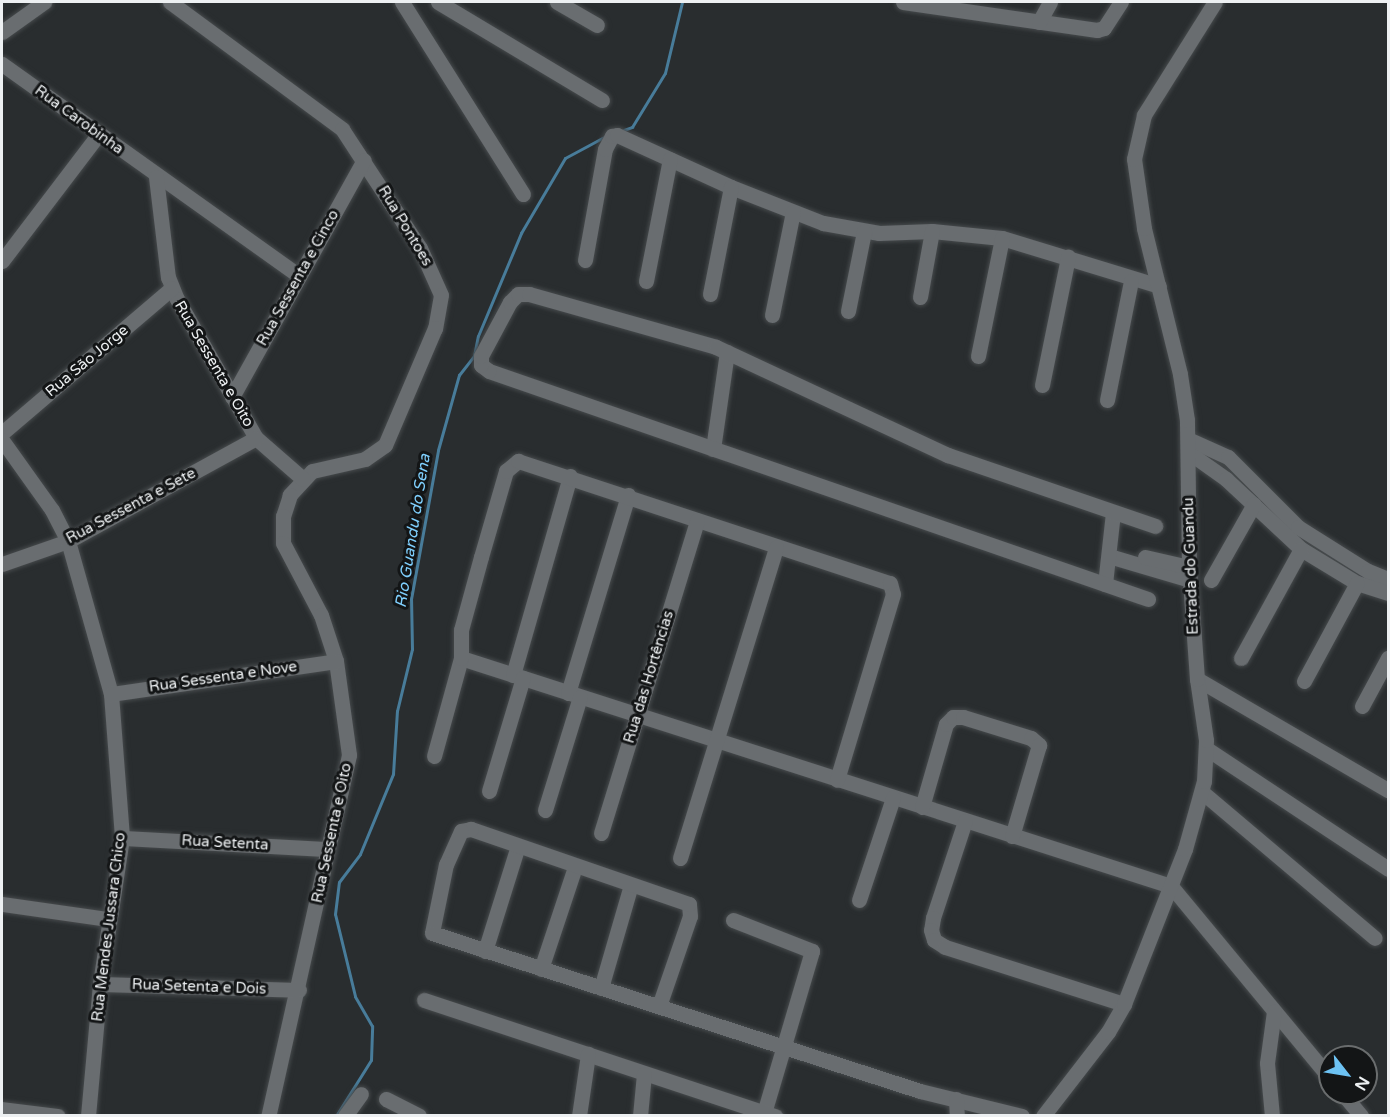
<!DOCTYPE html>
<html>
<head>
<meta charset="utf-8">
<style>
	body { margin:0 }
	#map { position:relative; width:1390px; height:1117px; overflow:hidden; background:#292d2f; font-family:"Varela Round",sans-serif }
	div>[style] { position:absolute }
	.stream>* { height:3px; margin:-1.5px; padding:0 1.5px; transform-origin:1.5px; border-radius:1.5px; background:#487c9a }
	.roads { filter:drop-shadow(0 0 2px #464a4c) drop-shadow(0 0 2px #464a4c) }
	.minor>* { height:15px; margin:-7.5px; padding:0 7.5px; transform-origin:7.5px; border-radius:7.5px; background:#696d70 }
	span { translate:-50% -50%; white-space:nowrap; text-align:center; line-height:1.15; -webkit-text-stroke:6px #131516; paint-order:stroke }
	.street-label { font-size:15px; color:#edf0f2 }
	.water-label { font-size:16px; color:#7fcffd; font-style:italic }
	.frame { position:absolute; inset:0; border:3px solid #edf0f2; pointer-events:none }
	.north { position:absolute; left:1318px; top:1045px; width:60px; height:60px; box-sizing:border-box; background:#131516; border:2px solid #6a6d6e; border-radius:50%; rotate:121deg; font-size:16px; font-weight:700; line-height:24px; text-align:center; color:#edf0f2 }
	.north::after { content:''; display:block; margin:auto; width:21px; height:27px; background:#6dc2f3; clip-path:polygon(50% 0,100% 100%,50% 72%,0 100%) }
</style>
</head>
<body>
<div id="map">
	<div class="stream">
		<i style="left:621px;top:131px;width:12px;rotate:-20deg"></i>
		<i style="left:632px;top:127px;width:63px;rotate:-58.6deg"></i>
		<i style="left:665px;top:73px;width:73px;rotate:-76.5deg"></i>
		<i style="left:336px;top:1116px;width:66px;rotate:-58deg"></i>
		<i style="left:371px;top:1060px;width:34px;rotate:-88deg"></i>
		<i style="left:372px;top:1026px;width:34px;rotate:-120deg"></i>
		<i style="left:355px;top:996px;width:84px;rotate:-103.7deg"></i>
		<i style="left:335px;top:914px;width:32px;rotate:-83deg"></i>
		<i style="left:339px;top:882px;width:35px;rotate:-53deg"></i>
		<i style="left:360px;top:854px;width:87px;rotate:-67.6deg"></i>
		<i style="left:393px;top:774px;width:63px;rotate:-86.4deg"></i>
		<i style="left:397px;top:711px;width:64px;rotate:-76.4deg"></i>
		<i style="left:412px;top:649px;width:50px;rotate:-91.1deg"></i>
		<i style="left:411px;top:599px;width:151px;rotate:-79.7deg"></i>
		<i style="left:438px;top:450px;width:78px;rotate:-74.4deg"></i>
		<i style="left:459px;top:375px;width:24px;rotate:-52deg"></i>
		<i style="left:474px;top:356px;width:20px;rotate:-79deg"></i>
		<i style="left:478px;top:336px;width:112px;rotate:-67.3deg"></i>
		<i style="left:521px;top:233px;width:87px;rotate:-59.6deg"></i>
		<i style="left:565px;top:158px;width:47px;rotate:-28.2deg"></i>
	</div>
	<div class="roads">
		<div class="minor">
			<i style="left:170px;top:2px;width:214px;rotate:36.4deg"></i>
			<i style="left:342px;top:129px;width:142px;rotate:56.8deg"></i>
			<i style="left:420px;top:248px;width:51px;rotate:65.9deg"></i>
			<i style="left:441px;top:295px;width:34px;rotate:100deg"></i>
			<i style="left:435px;top:328px;width:127px;rotate:113.1deg"></i>
			<i style="left:385px;top:445px;width:24px;rotate:145deg"></i>
			<i style="left:365px;top:459px;width:54px;rotate:167.2deg"></i>
			<i style="left:312px;top:471px;width:33px;rotate:133deg"></i>
			<i style="left:290px;top:495px;width:22px;rotate:108deg"></i>
			<i style="left:283px;top:516px;width:27px;rotate:90deg"></i>
			<i style="left:283px;top:543px;width:81px;rotate:62.2deg"></i>
			<i style="left:321px;top:615px;width:48px;rotate:71.9deg"></i>
			<i style="left:336px;top:661px;width:95px;rotate:82.1deg"></i>
			<i style="left:349px;top:755px;width:370px;rotate:102.6deg"></i>
			<i style="left:402px;top:2px;width:227px;rotate:57.8deg"></i>
			<i style="left:438px;top:2px;width:191px;rotate:30.9deg"></i>
			<i style="left:557px;top:2px;width:46px;rotate:29.9deg"></i>
			<i style="left:903px;top:2px;width:196px;rotate:8.2deg"></i>
			<i style="left:1097px;top:30px;width:7px;rotate:-16deg"></i>
			<i style="left:1104px;top:28px;width:31px;rotate:-57deg"></i>
			<i style="left:1039px;top:22px;width:23px;rotate:-61deg"></i>
			<i style="left:2px;top:32px;width:52px;rotate:-35.5deg"></i>
			<i style="left:2px;top:64px;width:365px;rotate:35.5deg"></i>
			<i style="left:156px;top:177px;width:101px;rotate:83.2deg"></i>
			<i style="left:168px;top:277px;width:24px;rotate:68deg"></i>
			<i style="left:177px;top:299px;width:160px;rotate:60.4deg"></i>
			<i style="left:256px;top:438px;width:62px;rotate:41.1deg"></i>
			<i style="left:585px;top:260px;width:113px;rotate:-79.8deg"></i>
			<i style="left:605px;top:149px;width:15px;rotate:-62deg"></i>
			<i style="left:612px;top:136px;width:5px;rotate:-11deg"></i>
			<i style="left:617px;top:135px;width:125px;rotate:24.5deg"></i>
			<i style="left:731px;top:187px;width:99px;rotate:21.4deg"></i>
			<i style="left:823px;top:223px;width:57px;rotate:10.1deg"></i>
			<i style="left:879px;top:233px;width:53px;rotate:-2.2deg"></i>
			<i style="left:932px;top:231px;width:70px;rotate:5.7deg"></i>
			<i style="left:1002px;top:238px;width:164px;rotate:17deg"></i>
			<i style="left:2px;top:261px;width:158px;rotate:-52.7deg"></i>
			<i style="left:646px;top:281px;width:124px;rotate:-78.9deg"></i>
			<i style="left:710px;top:294px;width:109px;rotate:-78.9deg"></i>
			<i style="left:920px;top:297px;width:67px;rotate:-79.7deg"></i>
			<i style="left:848px;top:311px;width:81px;rotate:-78.6deg"></i>
			<i style="left:772px;top:315px;width:105px;rotate:-78.5deg"></i>
			<i style="left:978px;top:356px;width:120px;rotate:-78.5deg"></i>
			<i style="left:1042px;top:385px;width:131px;rotate:-78.5deg"></i>
			<i style="left:232px;top:397px;width:271px;rotate:-60.9deg"></i>
			<i style="left:1107px;top:400px;width:121px;rotate:-78.6deg"></i>
			<i style="left:2px;top:433px;width:223px;rotate:-40.5deg"></i>
			<i style="left:1188px;top:439px;width:44px;rotate:24.2deg"></i>
			<i style="left:1228px;top:457px;width:99px;rotate:45deg"></i>
			<i style="left:1298px;top:527px;width:83px;rotate:32.2deg"></i>
			<i style="left:1368px;top:571px;width:22px;rotate:22deg"></i>
			<i style="left:2px;top:440px;width:86px;rotate:54.5deg"></i>
			<i style="left:52px;top:510px;width:35px;rotate:63deg"></i>
			<i style="left:68px;top:541px;width:159px;rotate:74.3deg"></i>
			<i style="left:111px;top:694px;width:144px;rotate:85.6deg"></i>
			<i style="left:122px;top:838px;width:148px;rotate:98.6deg"></i>
			<i style="left:100px;top:984px;width:133px;rotate:95.2deg"></i>
			<i style="left:713px;top:449px;width:98px;rotate:-81.8deg"></i>
			<i style="left:1188px;top:452px;width:47px;rotate:35.4deg"></i>
			<i style="left:1226px;top:479px;width:103px;rotate:43deg"></i>
			<i style="left:1301px;top:549px;width:66px;rotate:31.3deg"></i>
			<i style="left:1357px;top:583px;width:33px;rotate:18deg"></i>
			<i style="left:1109px;top:556px;width:84px;rotate:16.5deg"></i>
			<i style="left:1145px;top:557px;width:45px;rotate:12.8deg"></i>
			<i style="left:2px;top:564px;width:70px;rotate:-19.2deg"></i>
			<i style="left:68px;top:541px;width:214px;rotate:-28.7deg"></i>
			<i style="left:1211px;top:580px;width:87px;rotate:-60.5deg"></i>
			<i style="left:1105px;top:584px;width:71px;rotate:-83.6deg"></i>
			<i style="left:1148px;top:599px;width:697px;rotate:-160.92deg"></i>
			<i style="left:489px;top:371px;width:10px;rotate:-143deg"></i>
			<i style="left:481px;top:365px;width:9px;rotate:-90deg"></i>
			<i style="left:481px;top:356px;width:61px;rotate:-61.8deg"></i>
			<i style="left:510px;top:302px;width:11px;rotate:-45deg"></i>
			<i style="left:518px;top:294px;width:11px"></i>
			<i style="left:529px;top:294px;width:194px;rotate:15.8deg"></i>
			<i style="left:716px;top:347px;width:256px;rotate:25deg"></i>
			<i style="left:948px;top:455px;width:219px;rotate:18.9deg"></i>
			<i style="left:461px;top:658px;width:746px;rotate:17.8deg"></i>
			<i style="left:1171px;top:886px;width:249px;rotate:50.4deg"></i>
			<i style="left:1241px;top:658px;width:124px;rotate:-61.2deg"></i>
			<i style="left:513px;top:675px;width:207px;rotate:-74deg"></i>
			<i style="left:1197px;top:679px;width:221px;rotate:30.2deg"></i>
			<i style="left:1304px;top:681px;width:111px;rotate:-61.6deg"></i>
			<i style="left:568px;top:693px;width:207px;rotate:-73.1deg"></i>
			<i style="left:111px;top:694px;width:227px;rotate:-8.3deg"></i>
			<i style="left:1362px;top:706px;width:55px;rotate:-61.6deg"></i>
			<i style="left:1207px;top:749px;width:217px;rotate:33.5deg"></i>
			<i style="left:434px;top:756px;width:102px;rotate:-74.6deg"></i>
			<i style="left:461px;top:658px;width:28px;rotate:-90deg"></i>
			<i style="left:461px;top:630px;width:76px;rotate:-74.7deg"></i>
			<i style="left:481px;top:557px;width:90px;rotate:-73.8deg"></i>
			<i style="left:506px;top:471px;width:16px;rotate:-40deg"></i>
			<i style="left:518px;top:461px;width:391px;rotate:18.2deg"></i>
			<i style="left:890px;top:583px;width:11px;rotate:75deg"></i>
			<i style="left:893px;top:594px;width:194px;rotate:106.8deg"></i>
			<i style="left:489px;top:791px;width:118px;rotate:-73.3deg"></i>
			<i style="left:1202px;top:792px;width:226px;rotate:40.2deg"></i>
			<i style="left:922px;top:807px;width:86px;rotate:-73.9deg"></i>
			<i style="left:946px;top:724px;width:10px;rotate:-45deg"></i>
			<i style="left:953px;top:717px;width:10px"></i>
			<i style="left:963px;top:717px;width:71px;rotate:17.2deg"></i>
			<i style="left:1031px;top:738px;width:11px;rotate:41deg"></i>
			<i style="left:1039px;top:745px;width:95px;rotate:106.5deg"></i>
			<i style="left:545px;top:810px;width:118px;rotate:-72.8deg"></i>
			<i style="left:965px;top:821px;width:102px;rotate:108.3deg"></i>
			<i style="left:933px;top:918px;width:12px;rotate:99deg"></i>
			<i style="left:931px;top:930px;width:10px;rotate:73deg"></i>
			<i style="left:934px;top:940px;width:13px;rotate:32deg"></i>
			<i style="left:945px;top:947px;width:188px;rotate:17.7deg"></i>
			<i style="left:601px;top:833px;width:327px;rotate:-72.9deg"></i>
			<i style="left:122px;top:838px;width:205px;rotate:3.1deg"></i>
			<i style="left:680px;top:858px;width:325px;rotate:-72.8deg"></i>
			<i style="left:859px;top:900px;width:108px;rotate:-71.6deg"></i>
			<i style="left:2px;top:904px;width:107px;rotate:8.1deg"></i>
			<i style="left:733px;top:920px;width:85px;rotate:21.4deg"></i>
			<i style="left:812px;top:951px;width:172px;rotate:106.5deg"></i>
			<i style="left:485px;top:951px;width:110px;rotate:-72.6deg"></i>
			<i style="left:541px;top:969px;width:108px;rotate:-71.6deg"></i>
			<i style="left:100px;top:984px;width:199px;rotate:1.7deg"></i>
			<i style="left:601px;top:988px;width:107px;rotate:-73.8deg"></i>
			<i style="left:424px;top:1000px;width:370px;rotate:18.3deg"></i>
			<i style="left:659px;top:1006px;width:95px;rotate:-71deg"></i>
			<i style="left:690px;top:916px;width:12px;rotate:-95deg"></i>
			<i style="left:689px;top:904px;width:231px;rotate:-161deg"></i>
			<i style="left:471px;top:829px;width:10px;rotate:169deg"></i>
			<i style="left:461px;top:831px;width:36px;rotate:114deg"></i>
			<i style="left:446px;top:864px;width:70px;rotate:101.5deg"></i>
			<i style="left:432px;top:933px;width:513px;rotate:17.94deg"></i>
			<i style="left:920px;top:1091px;width:105px;rotate:13.8deg"></i>
			<i style="left:1342px;top:1093px;width:30px;rotate:50deg"></i>
			<i style="left:386px;top:1099px;width:37px;rotate:27deg"></i>
			<i style="left:956px;top:1099px;width:17px;rotate:87deg"></i>
			<i style="left:2px;top:1109px;width:56px;rotate:7.1deg"></i>
			<i style="left:345px;top:1116px;width:27px;rotate:-54deg"></i>
			<i style="left:579px;top:1116px;width:63px;rotate:-81.7deg"></i>
			<i style="left:640px;top:1116px;width:42px;rotate:-84.6deg"></i>
			<i style="left:1043px;top:1116px;width:106px;rotate:-52.3deg"></i>
			<i style="left:1108px;top:1032px;width:32px;rotate:-60deg"></i>
			<i style="left:1124px;top:1004px;width:167px;rotate:-68.5deg"></i>
			<i style="left:1185px;top:849px;width:71px;rotate:-74.4deg"></i>
			<i style="left:1204px;top:781px;width:41px;rotate:-87.2deg"></i>
			<i style="left:1206px;top:740px;width:62px;rotate:-98.4deg"></i>
			<i style="left:1197px;top:679px;width:112px;rotate:-94.1deg"></i>
			<i style="left:1189px;top:567px;width:147px;rotate:-90.8deg"></i>
			<i style="left:1187px;top:420px;width:47px;rotate:-98.7deg"></i>
			<i style="left:1180px;top:374px;width:150px;rotate:-103.9deg"></i>
			<i style="left:1144px;top:228px;width:70px;rotate:-98.2deg"></i>
			<i style="left:1134px;top:159px;width:45px;rotate:-77.2deg"></i>
			<i style="left:1144px;top:115px;width:133px;rotate:-57.9deg"></i>
			<i style="left:1272px;top:1116px;width:53px;rotate:-95.4deg"></i>
			<i style="left:1267px;top:1063px;width:52px;rotate:-82.3deg"></i>
		</div>
	</div>
	<div class="street-label">
		<span style="left:79px;top:120px;rotate:36deg">Rua Carobinha</span>
		<span style="left:405px;top:226px;rotate:59deg">Rua Pontoes</span>
		<span style="left:298px;top:278px;rotate:-61deg">Rua Sessenta e Cinco</span>
		<span style="left:87px;top:361px;rotate:-40deg">Rua São Jorge</span>
		<span style="left:214px;top:364px;rotate:60deg">Rua Sessenta e Oito</span>
		<span style="left:131px;top:506px;rotate:-28deg">Rua Sessenta e Sete</span>
		<span style="left:1191px;top:566px;rotate:-92deg">Estrada do Guandu</span>
		<span style="left:223px;top:677px;rotate:-8deg">Rua Sessenta e Nove</span>
		<span style="left:649px;top:677px;rotate:-73deg">Rua das Hortências</span>
		<span style="left:332px;top:833px;rotate:-78deg">Rua Sessenta e Oito</span>
		<span style="left:225px;top:843px;rotate:3deg">Rua Setenta</span>
		<span style="left:109px;top:927px;rotate:-83deg">Rua Mendes Jussara Chico</span>
		<span style="left:199px;top:987px;rotate:2deg">Rua Setenta e Dois</span>
	</div>
	<div class="water-label">
		<span style="left:413px;top:531px;rotate:-81deg">Rio Guandu do Sena</span>
	</div>
	<div class="frame"></div>
	<div class="north">N</div>
</div>
</body>
</html>
